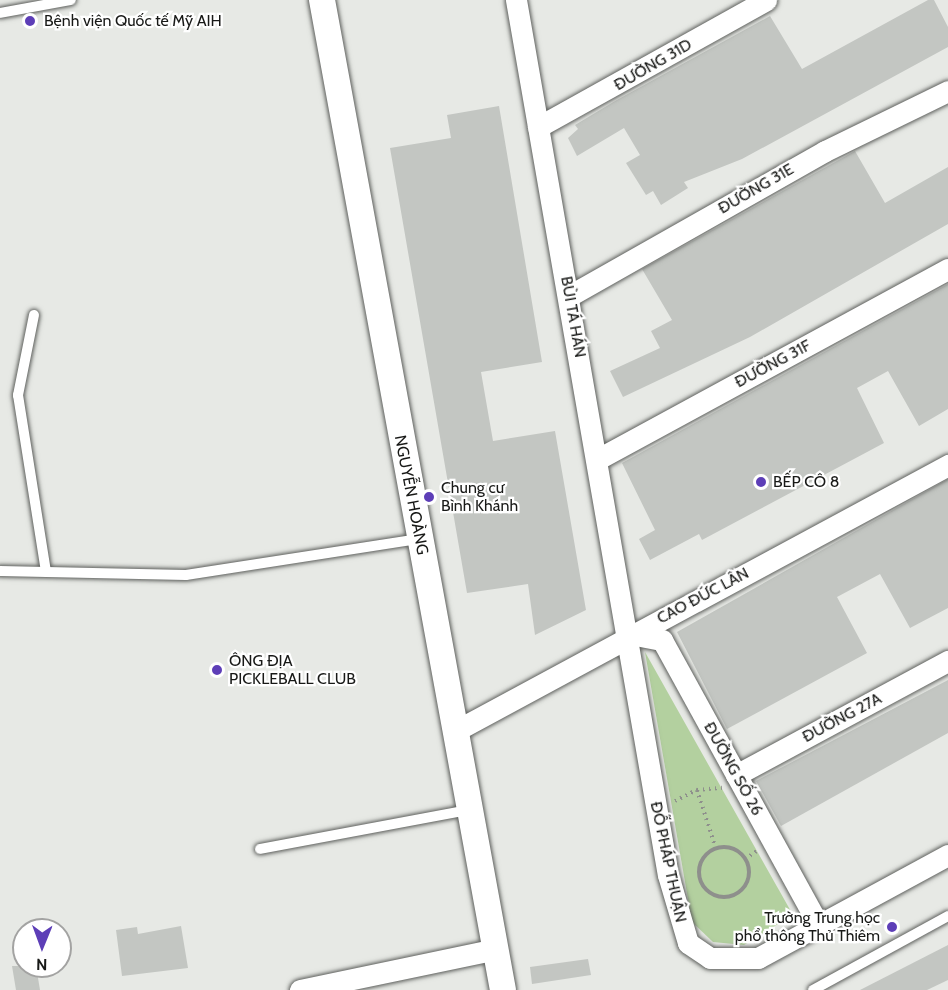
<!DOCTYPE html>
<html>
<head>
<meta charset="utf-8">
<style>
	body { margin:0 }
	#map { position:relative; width:948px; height:990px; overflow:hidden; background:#e7e9e5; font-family:Cabin,sans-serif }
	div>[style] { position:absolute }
	.green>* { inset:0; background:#b3d09f }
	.building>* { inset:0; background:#c3c6c2 }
	.path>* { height:4px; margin-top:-2px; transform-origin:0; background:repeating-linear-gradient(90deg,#8e8f8c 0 1.5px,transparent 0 6px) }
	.path>.ring { margin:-2px; padding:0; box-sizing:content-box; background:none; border:4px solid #8e8f8c; border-radius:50% }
	.roads { filter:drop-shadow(0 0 2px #5e605d) drop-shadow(0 0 2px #5e605d) }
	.service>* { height:10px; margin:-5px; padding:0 5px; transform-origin:5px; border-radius:5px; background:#fff }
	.minor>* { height:21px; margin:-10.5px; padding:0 10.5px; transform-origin:10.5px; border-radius:10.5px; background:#fff }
	.tertiary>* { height:26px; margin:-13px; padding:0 13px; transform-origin:13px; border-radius:13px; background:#fff }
	.dots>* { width:16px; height:16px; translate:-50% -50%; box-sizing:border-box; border:3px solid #fff; border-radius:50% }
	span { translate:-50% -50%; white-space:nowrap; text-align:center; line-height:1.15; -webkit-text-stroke:4.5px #fff; paint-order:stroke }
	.poi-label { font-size:16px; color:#181917 }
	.left { translate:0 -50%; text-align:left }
	.right { translate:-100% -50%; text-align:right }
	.street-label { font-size:16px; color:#181917 }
	.north { position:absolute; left:12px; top:918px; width:60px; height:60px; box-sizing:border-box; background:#fff; border:2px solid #a3a3a2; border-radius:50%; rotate:181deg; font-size:16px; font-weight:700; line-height:24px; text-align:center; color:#181917 }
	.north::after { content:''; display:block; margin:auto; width:21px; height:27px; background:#5d3eb7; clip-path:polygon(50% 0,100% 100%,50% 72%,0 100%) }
</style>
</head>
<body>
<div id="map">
	<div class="green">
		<i style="clip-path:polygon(645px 652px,793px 915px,744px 945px,713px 942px,692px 922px)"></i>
	</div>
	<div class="building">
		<i style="clip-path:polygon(928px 0,934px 0,948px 27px,948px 47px,742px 159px,684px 182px,688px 188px,661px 205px,653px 191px,646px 195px,626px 163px,640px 155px,624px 128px,577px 156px,568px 138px,578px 129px,575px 125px,615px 101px,770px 16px,802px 69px)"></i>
		<i style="clip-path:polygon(499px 106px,542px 362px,481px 372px,493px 441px,555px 431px,586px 610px,535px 635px,528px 584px,467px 593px,390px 148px,451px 138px,447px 115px)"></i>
		<i style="clip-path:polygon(855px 151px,885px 203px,948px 167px,948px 224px,750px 337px,623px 397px,610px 371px,660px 348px,651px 331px,672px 320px,642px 269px)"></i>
		<i style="clip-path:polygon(948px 284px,948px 409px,919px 426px,888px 371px,857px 388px,884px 443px,702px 540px,699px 534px,650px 560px,639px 539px,655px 530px,622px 463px)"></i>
		<i style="clip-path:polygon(948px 479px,948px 608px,910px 628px,880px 574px,837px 597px,867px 653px,727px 729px,677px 632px)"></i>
		<i style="clip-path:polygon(948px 680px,948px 733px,781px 826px,756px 781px)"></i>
		<i style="clip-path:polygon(181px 926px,188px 968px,122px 976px,116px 930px,137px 927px,138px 934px)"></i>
		<i style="clip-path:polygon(948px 945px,948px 980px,927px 990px,860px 990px)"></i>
		<i style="clip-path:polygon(588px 959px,591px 975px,532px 984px,530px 967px)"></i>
		<i style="clip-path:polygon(12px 966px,36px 966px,40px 990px,16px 990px)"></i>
	</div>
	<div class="path">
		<i style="left:697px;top:790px;width:62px;rotate:72.1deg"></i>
		<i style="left:675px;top:801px;width:25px;rotate:-27deg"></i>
		<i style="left:697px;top:790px;width:25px;rotate:-5deg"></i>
		<i class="ring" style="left:699px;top:847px;width:46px;height:46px"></i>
		<i style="left:745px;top:859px;width:14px;rotate:-34deg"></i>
	</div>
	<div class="roads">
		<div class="service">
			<i style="left:0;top:13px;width:72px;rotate:-10.4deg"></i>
			<i style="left:34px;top:315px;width:82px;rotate:101.3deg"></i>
			<i style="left:18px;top:395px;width:179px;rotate:81deg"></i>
			<i style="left:0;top:571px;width:186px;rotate:1.2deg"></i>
			<i style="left:186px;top:575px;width:236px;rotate:-8.8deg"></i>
			<i style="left:260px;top:849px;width:213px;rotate:-10.6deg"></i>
			<i style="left:813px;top:990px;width:154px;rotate:-28.7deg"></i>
		</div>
		<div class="minor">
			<i style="left:516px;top:0;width:888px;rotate:80.15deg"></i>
			<i style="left:668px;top:875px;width:71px;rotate:73.6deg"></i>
			<i style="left:688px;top:943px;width:27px;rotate:34deg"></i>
			<i style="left:710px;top:958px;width:48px"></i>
			<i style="left:758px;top:958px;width:216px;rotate:-28.5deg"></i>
			<i style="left:538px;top:127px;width:261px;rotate:-29.1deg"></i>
			<i style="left:569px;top:296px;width:294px;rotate:-29.5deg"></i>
			<i style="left:825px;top:151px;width:137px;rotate:-26deg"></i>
			<i style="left:598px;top:459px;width:398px;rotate:-28.5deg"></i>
			<i style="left:630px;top:634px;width:33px;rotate:11deg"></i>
			<i style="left:662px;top:640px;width:326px;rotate:61.2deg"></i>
			<i style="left:459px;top:729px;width:556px;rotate:-28.36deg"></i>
			<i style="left:736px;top:775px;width:241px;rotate:-28.3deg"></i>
			<i style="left:300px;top:990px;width:200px;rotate:-11.8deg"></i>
		</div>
		<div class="tertiary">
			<i style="left:322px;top:0;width:1006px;rotate:79.64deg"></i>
		</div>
	</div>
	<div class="dots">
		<i style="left:30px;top:21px;background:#5d3eb7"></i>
		<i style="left:761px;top:482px;background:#5d3eb7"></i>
		<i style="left:429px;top:497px;background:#5d3eb7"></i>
		<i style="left:217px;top:670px;background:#5d3eb7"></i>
		<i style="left:892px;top:927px;background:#5d3eb7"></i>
	</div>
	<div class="poi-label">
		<span class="left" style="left:44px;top:21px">Bệnh viện Quốc tế Mỹ AIH</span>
		<span class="left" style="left:773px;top:482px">BẾP CÔ 8</span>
		<span class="left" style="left:441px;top:497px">Chung cư<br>Bình Khánh</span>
		<span class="left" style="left:229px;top:670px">ÔNG ĐỊA<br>PICKLEBALL CLUB</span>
		<span class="right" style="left:880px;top:927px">Trường Trung học<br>phổ thông Thủ Thiêm</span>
	</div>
	<div class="street-label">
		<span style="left:653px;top:65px;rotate:-30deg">ĐƯỜNG 31D</span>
		<span style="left:756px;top:189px;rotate:-30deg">ĐƯỜNG 31E</span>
		<span style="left:573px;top:317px;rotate:80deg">BÙI TÁ HÁN</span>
		<span style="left:773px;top:364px;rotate:-28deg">ĐƯỜNG 31F</span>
		<span style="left:411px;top:495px;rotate:79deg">NGUYỄN HOÀNG</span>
		<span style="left:703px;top:596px;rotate:-28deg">CAO ĐỨC LÂN</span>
		<span style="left:842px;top:718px;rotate:-28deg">ĐƯỜNG 27A</span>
		<span style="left:733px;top:769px;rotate:61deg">ĐƯỜNG SỐ 26</span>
		<span style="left:668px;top:862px;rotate:78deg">ĐỖ PHÁP THUẬN</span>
	</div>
	<div class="north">N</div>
</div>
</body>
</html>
